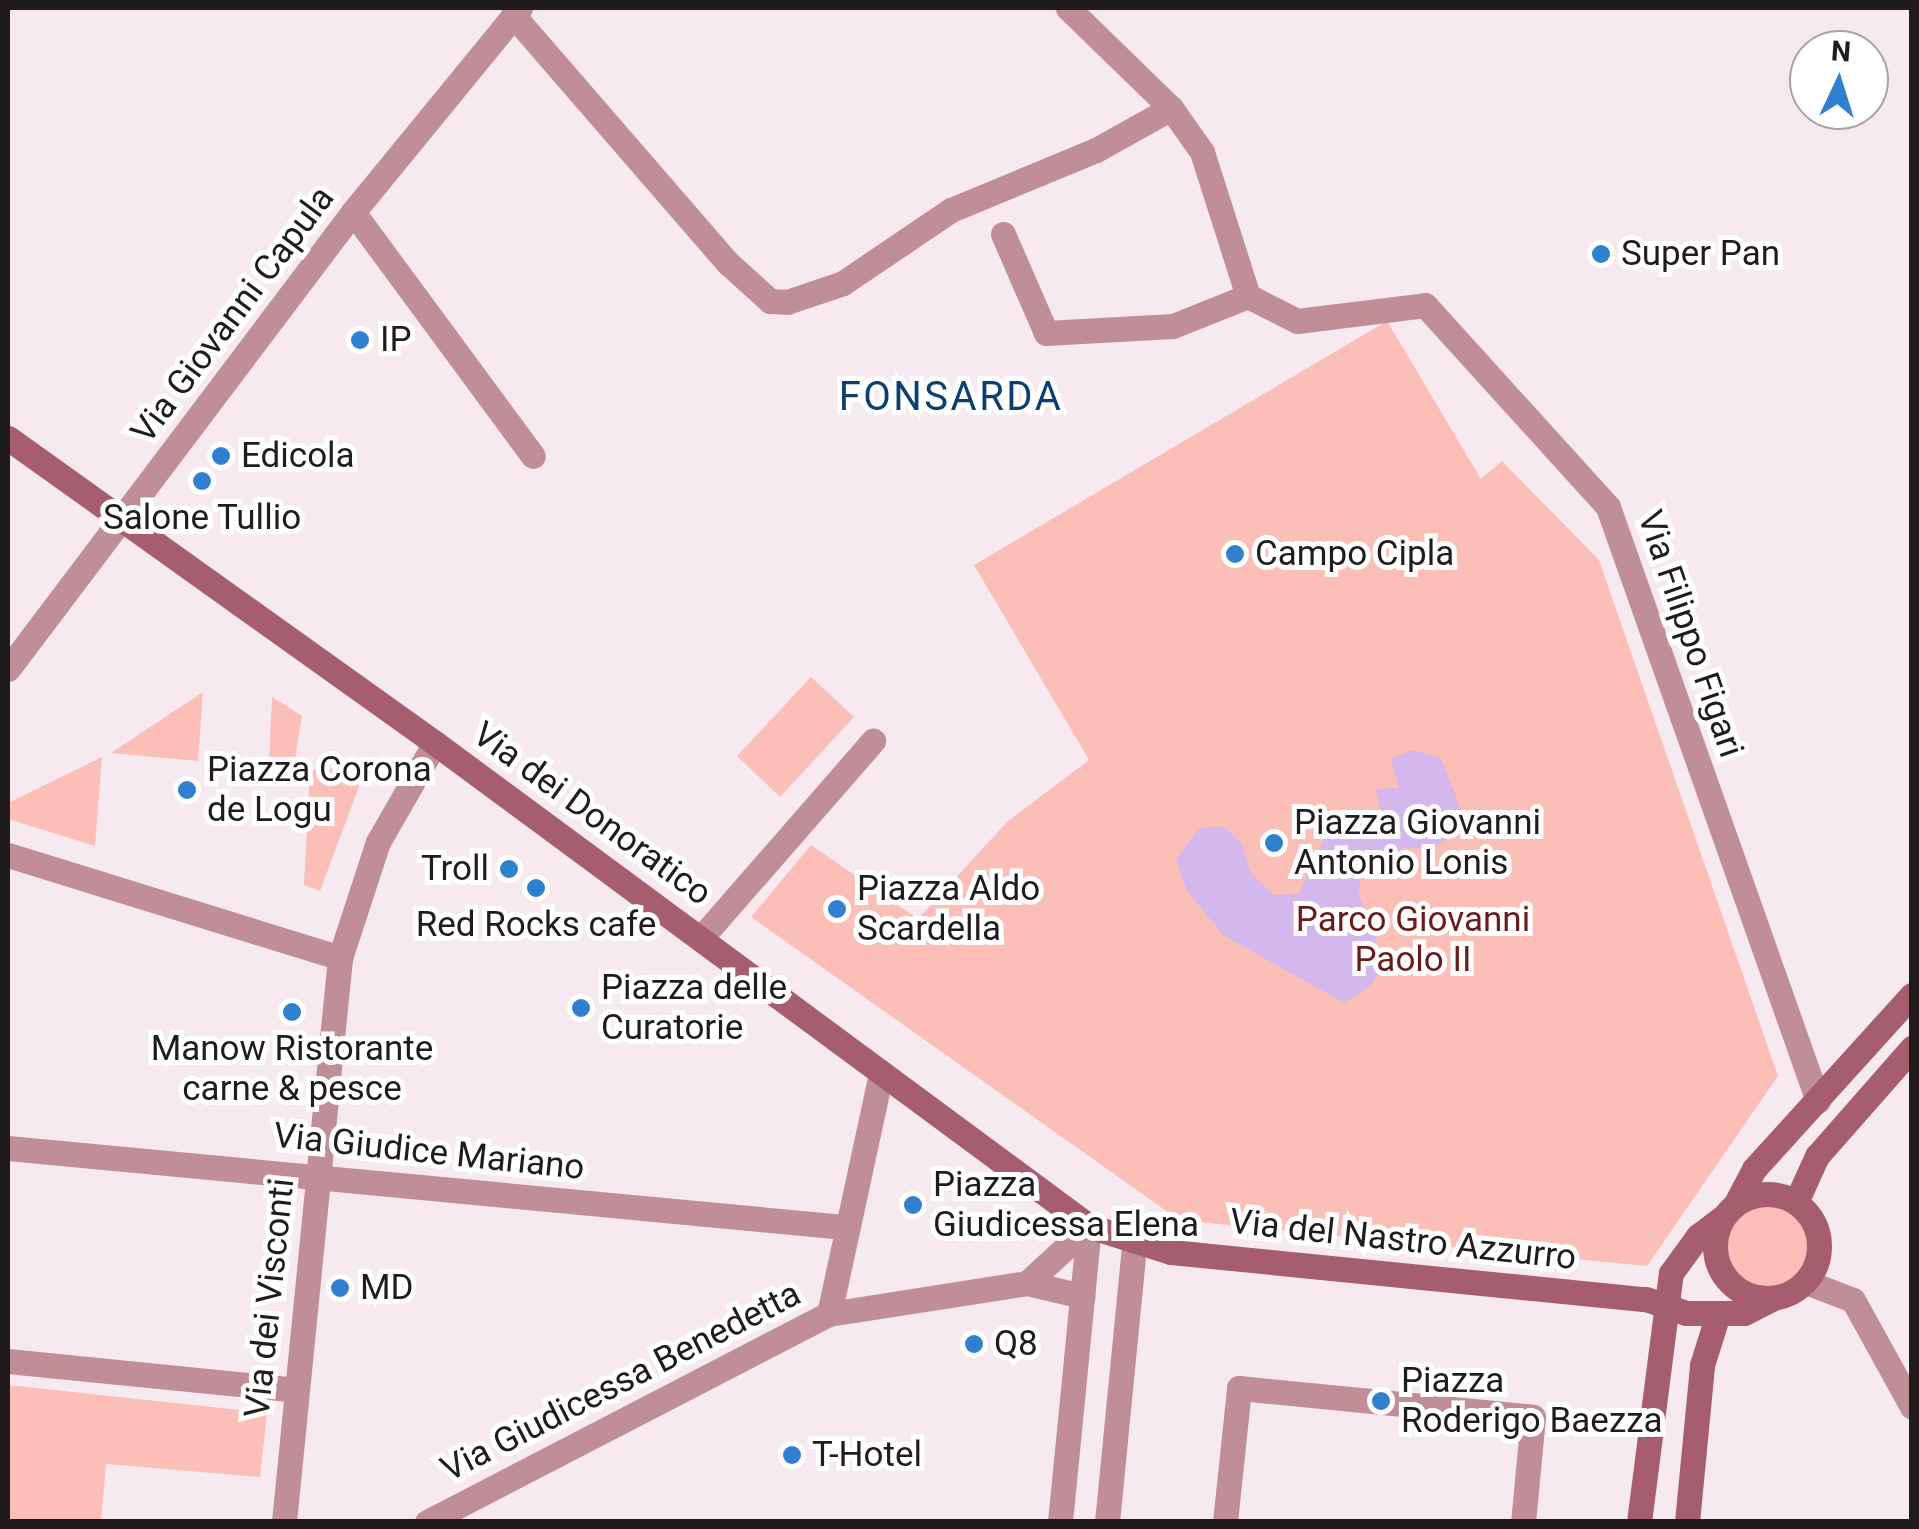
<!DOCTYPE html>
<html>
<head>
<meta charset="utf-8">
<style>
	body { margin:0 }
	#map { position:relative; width:1919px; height:1529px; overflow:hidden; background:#f6eaf0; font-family:Roboto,sans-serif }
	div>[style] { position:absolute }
	.green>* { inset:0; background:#fcbfb8 }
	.round { border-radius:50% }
	.water>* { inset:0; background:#d4b7ec }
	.street>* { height:25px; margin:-12.5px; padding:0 12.5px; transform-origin:12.5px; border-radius:12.5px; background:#c08e97 }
	.secondary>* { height:25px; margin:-12.5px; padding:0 12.5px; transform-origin:12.5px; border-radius:12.5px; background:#a65e6e }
	.secondary>.ring { margin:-12.5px; padding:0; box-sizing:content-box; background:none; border:25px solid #a65e6e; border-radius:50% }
	.dots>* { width:28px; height:28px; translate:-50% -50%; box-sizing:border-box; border:5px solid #fff; border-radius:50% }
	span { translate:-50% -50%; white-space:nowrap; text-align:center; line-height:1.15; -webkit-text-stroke:10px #fff; paint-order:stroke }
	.poi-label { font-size:35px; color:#201b1d }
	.left { translate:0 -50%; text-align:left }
	.right { translate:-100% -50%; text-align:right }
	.street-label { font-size:35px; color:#201b1d }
	.park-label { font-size:35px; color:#691c1b }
	.quarter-label { font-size:40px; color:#0a3f70; letter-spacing:2.5px }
	.frame { position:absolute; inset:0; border:10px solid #201b1d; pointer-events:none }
	.north { position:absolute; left:1789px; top:30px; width:100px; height:100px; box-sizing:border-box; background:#fff; border:2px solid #a6a4a5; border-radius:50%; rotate:4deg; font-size:28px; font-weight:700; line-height:40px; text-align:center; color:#201b1d }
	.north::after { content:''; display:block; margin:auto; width:35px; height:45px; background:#3180d0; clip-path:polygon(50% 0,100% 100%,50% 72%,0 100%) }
</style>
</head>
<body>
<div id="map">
	<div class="green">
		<i style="clip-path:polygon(1387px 321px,1481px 479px,1502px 461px,1599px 560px,1778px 1076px,1647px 1266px,1179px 1220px,751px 917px,811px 845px,918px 919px,1008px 821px,1089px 760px,974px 565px)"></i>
		<i style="clip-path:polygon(811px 677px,854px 717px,780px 797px,737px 756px)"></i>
		<i style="clip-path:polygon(203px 692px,198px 761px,111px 753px)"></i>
		<i style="clip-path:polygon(272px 697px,302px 716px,294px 764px,269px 761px)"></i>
		<i style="clip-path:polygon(102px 757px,95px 846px,8px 819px,8px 803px)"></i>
		<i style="clip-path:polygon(350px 768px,364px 773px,320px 891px,304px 885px,310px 770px)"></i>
		<i class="round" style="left:1717px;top:1195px;width:102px;height:102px"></i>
		<i style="clip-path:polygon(8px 1385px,267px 1413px,260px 1477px,106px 1464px,101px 1521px,8px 1521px)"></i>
	</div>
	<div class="water">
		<i style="clip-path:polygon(1413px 750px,1441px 758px,1462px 812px,1449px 838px,1431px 850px,1406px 847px,1360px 877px,1359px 895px,1377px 941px,1373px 954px,1384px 964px,1370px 986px,1344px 1003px,1223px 935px,1187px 891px,1176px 859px,1198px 829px,1212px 827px,1224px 827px,1241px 842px,1251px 873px,1274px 895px,1299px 894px,1324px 839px,1384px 821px,1375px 789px,1399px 788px,1391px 759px)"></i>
	</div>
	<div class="street">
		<i style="left:1068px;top:8px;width:144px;rotate:44.2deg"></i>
		<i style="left:1171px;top:108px;width:54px;rotate:54.8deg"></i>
		<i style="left:1202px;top:152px;width:151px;rotate:72.3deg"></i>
		<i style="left:513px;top:15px;width:328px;rotate:49.1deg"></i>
		<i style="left:728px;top:263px;width:57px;rotate:42.1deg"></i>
		<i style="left:770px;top:301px;width:17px;rotate:3deg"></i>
		<i style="left:787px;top:302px;width:59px;rotate:-18.7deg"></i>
		<i style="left:843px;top:283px;width:130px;rotate:-34.1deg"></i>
		<i style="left:951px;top:210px;width:157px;rotate:-22.5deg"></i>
		<i style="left:1096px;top:150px;width:86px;rotate:-29.2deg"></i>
		<i style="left:353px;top:212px;width:303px;rotate:53.6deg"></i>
		<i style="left:1003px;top:234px;width:108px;rotate:66.5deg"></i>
		<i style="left:1046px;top:333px;width:127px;rotate:-3.2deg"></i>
		<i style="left:1173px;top:326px;width:81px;rotate:-21.8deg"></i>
		<i style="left:1248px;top:296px;width:55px;rotate:27deg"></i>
		<i style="left:1297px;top:321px;width:129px;rotate:-7.1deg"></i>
		<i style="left:1425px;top:305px;width:273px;rotate:47.8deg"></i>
		<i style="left:1608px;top:507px;width:630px;rotate:70.53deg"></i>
		<i style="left:8px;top:669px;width:573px;rotate:-52.95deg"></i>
		<i style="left:353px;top:212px;width:264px;rotate:-50.7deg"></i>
		<i style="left:8px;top:855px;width:348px;rotate:17.2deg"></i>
		<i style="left:701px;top:938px;width:262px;rotate:-48.9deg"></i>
		<i style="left:8px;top:1148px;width:840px;rotate:5.4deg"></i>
		<i style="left:1806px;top:1282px;width:50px;rotate:21deg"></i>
		<i style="left:1853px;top:1300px;width:122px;rotate:61.1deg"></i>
		<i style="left:1027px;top:1283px;width:57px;rotate:13.3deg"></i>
		<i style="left:829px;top:1314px;width:247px;rotate:-77.8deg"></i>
		<i style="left:8px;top:1361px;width:289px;rotate:5.7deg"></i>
		<i style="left:284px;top:1522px;width:567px;rotate:-84.33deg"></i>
		<i style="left:340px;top:958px;width:122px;rotate:-71.9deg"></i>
		<i style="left:378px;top:842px;width:114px;rotate:-60.1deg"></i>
		<i style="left:427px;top:1522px;width:453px;rotate:-27.4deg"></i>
		<i style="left:829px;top:1314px;width:200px;rotate:-8.9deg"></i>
		<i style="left:1027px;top:1283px;width:84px;rotate:-42.6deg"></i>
		<i style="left:1060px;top:1522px;width:297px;rotate:-84.4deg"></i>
		<i style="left:1107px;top:1522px;width:277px;rotate:-84.4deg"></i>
		<i style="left:1225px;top:1522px;width:135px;rotate:-84deg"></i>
		<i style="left:1239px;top:1388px;width:295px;rotate:5.6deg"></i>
		<i style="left:1533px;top:1417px;width:105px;rotate:95.4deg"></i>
	</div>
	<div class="secondary">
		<i style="left:8px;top:438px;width:525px;rotate:35.54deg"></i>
		<i style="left:435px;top:743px;width:813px;rotate:36.45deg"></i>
		<i style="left:1089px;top:1226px;width:86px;rotate:17.6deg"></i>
		<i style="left:1171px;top:1252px;width:477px;rotate:5.7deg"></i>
		<i style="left:1646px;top:1299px;width:42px;rotate:19.3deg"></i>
		<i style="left:1686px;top:1313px;width:58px"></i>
		<i style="left:1744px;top:1313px;width:33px;rotate:-27deg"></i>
		<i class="ring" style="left:1715px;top:1194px;width:79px;height:79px"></i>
		<i style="left:1796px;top:1202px;width:51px;rotate:-65.5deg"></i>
		<i style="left:1817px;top:1156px;width:144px;rotate:-48.7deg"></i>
		<i style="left:1736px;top:1203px;width:38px;rotate:-62deg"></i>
		<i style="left:1754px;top:1169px;width:235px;rotate:-47.8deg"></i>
		<i style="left:1639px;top:1522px;width:251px;rotate:-82.7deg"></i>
		<i style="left:1671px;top:1273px;width:46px;rotate:-53.9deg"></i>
		<i style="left:1698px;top:1236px;width:31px;rotate:-37deg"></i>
		<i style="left:1687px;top:1522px;width:158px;rotate:-84.5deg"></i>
		<i style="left:1702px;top:1365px;width:53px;rotate:-72.6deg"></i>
	</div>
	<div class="dots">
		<i style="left:1601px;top:254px;background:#3180d0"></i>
		<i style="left:360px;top:340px;background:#3180d0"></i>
		<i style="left:221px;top:456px;background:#3180d0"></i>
		<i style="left:202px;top:481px;background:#3180d0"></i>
		<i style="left:1235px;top:554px;background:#3180d0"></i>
		<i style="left:187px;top:790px;background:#3180d0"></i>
		<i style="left:1274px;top:843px;background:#3180d0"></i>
		<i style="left:509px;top:869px;background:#3180d0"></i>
		<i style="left:536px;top:888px;background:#3180d0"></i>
		<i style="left:837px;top:909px;background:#3180d0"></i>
		<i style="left:581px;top:1008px;background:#3180d0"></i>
		<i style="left:292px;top:1012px;background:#3180d0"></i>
		<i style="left:913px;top:1205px;background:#3180d0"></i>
		<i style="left:340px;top:1288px;background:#3180d0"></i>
		<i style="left:974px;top:1344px;background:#3180d0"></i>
		<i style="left:1381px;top:1401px;background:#3180d0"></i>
		<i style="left:792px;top:1455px;background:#3180d0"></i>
	</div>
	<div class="poi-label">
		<span class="left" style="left:1621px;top:254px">Super Pan</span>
		<span class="left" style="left:380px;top:340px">IP</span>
		<span class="left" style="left:241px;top:456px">Edicola</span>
		<span style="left:202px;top:518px">Salone Tullio</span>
		<span class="left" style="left:1255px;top:554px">Campo Cipla</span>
		<span class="left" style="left:207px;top:790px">Piazza Corona<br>de Logu</span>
		<span class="left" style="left:1294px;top:843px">Piazza Giovanni<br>Antonio Lonis</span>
		<span class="right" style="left:489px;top:869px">Troll</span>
		<span class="left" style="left:857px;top:909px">Piazza Aldo<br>Scardella</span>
		<span style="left:536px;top:925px">Red Rocks cafe</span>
		<span class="left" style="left:601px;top:1008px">Piazza delle<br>Curatorie</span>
		<span style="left:292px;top:1069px">Manow Ristorante<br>carne &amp; pesce</span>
		<span class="left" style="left:933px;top:1205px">Piazza<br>Giudicessa Elena</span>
		<span class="left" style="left:360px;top:1288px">MD</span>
		<span class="left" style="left:994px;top:1344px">Q8</span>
		<span class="left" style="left:1401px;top:1401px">Piazza<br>Roderigo Baezza</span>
		<span class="left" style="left:812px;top:1455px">T-Hotel</span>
	</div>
	<div class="street-label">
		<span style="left:233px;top:315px;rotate:-53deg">Via Giovanni Capula</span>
		<span style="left:1690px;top:634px;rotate:71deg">Via Filippo Figari</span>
		<span style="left:592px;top:814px;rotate:36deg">Via dei Donoratico</span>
		<span style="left:429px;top:1152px;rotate:6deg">Via Giudice Mariano</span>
		<span style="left:1403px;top:1240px;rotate:6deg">Via del Nastro Azzurro</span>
		<span style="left:270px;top:1298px;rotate:-84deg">Via dei Visconti</span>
		<span style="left:621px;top:1382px;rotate:-27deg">Via Giudicessa Benedetta</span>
	</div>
	<div class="park-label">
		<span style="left:1413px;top:940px">Parco Giovanni<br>Paolo II</span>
	</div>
	<div class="quarter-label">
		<span style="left:951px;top:397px">FONSARDA</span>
	</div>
	<div class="frame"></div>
	<div class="north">N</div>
</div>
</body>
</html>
